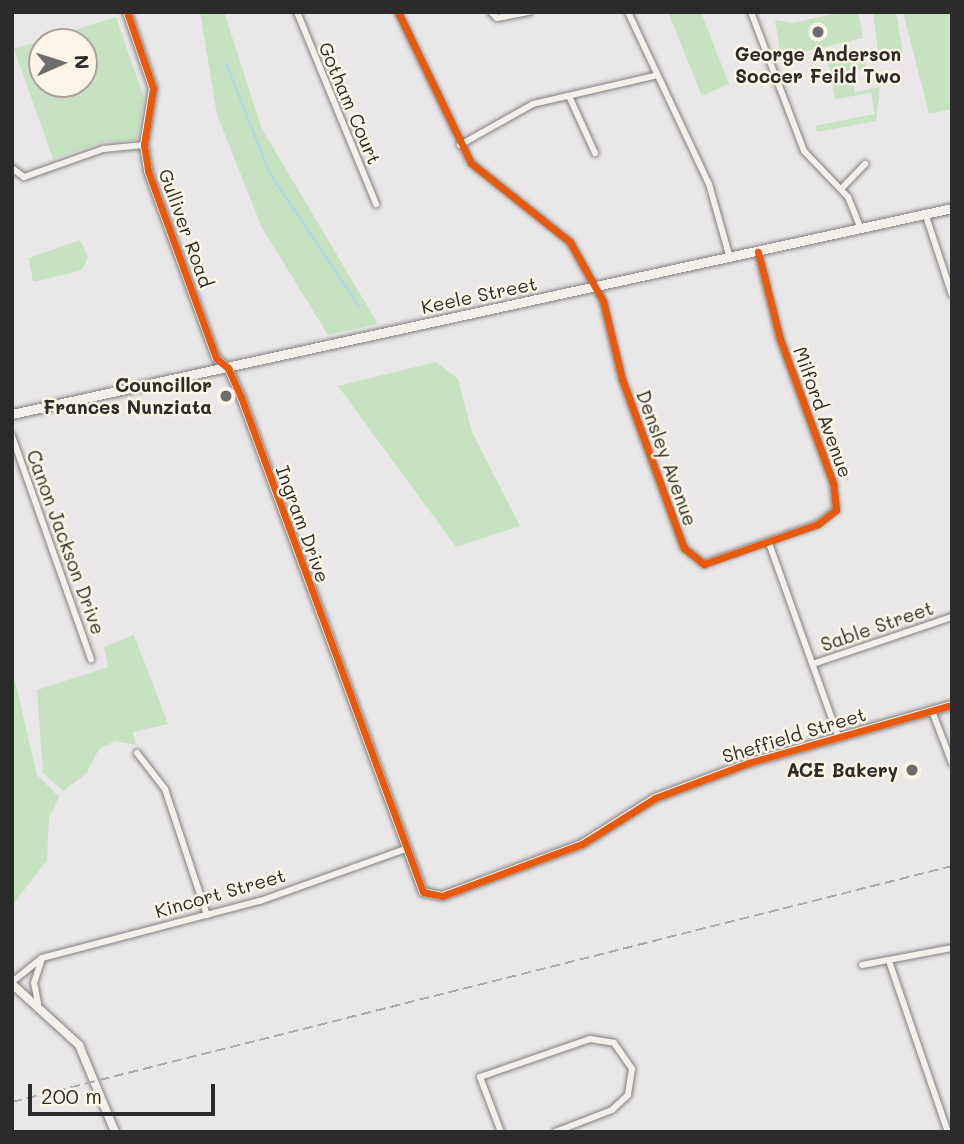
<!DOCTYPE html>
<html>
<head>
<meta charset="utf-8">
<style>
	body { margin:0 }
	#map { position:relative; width:964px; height:1144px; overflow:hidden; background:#eae7e9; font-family:Mali,sans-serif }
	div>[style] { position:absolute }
	.green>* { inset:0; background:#c7e2c0 }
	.stream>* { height:2px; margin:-1px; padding:0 1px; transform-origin:1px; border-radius:1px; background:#afd6f2 }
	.roads { filter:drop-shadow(0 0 2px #818080) drop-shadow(0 0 2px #818080) }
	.minor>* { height:6px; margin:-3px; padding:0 3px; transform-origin:3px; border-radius:3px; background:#f3f0ec }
	.tertiary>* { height:8px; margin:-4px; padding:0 4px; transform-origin:4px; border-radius:4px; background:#f3f0ec }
	.secondary>* { height:9px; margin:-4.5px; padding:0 4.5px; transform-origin:4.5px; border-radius:4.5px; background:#f3f0ec }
	.rail>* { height:2px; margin-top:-1px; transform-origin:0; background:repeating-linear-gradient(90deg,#aeacaa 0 10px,transparent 0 15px) }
	.cycleway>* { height:7px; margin:-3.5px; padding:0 3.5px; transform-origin:3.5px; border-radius:3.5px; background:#e8590c }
	.dots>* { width:19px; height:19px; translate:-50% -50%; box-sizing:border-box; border:4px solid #fcf5e5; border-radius:50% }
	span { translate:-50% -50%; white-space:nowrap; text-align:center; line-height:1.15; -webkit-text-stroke:5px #fcf5e5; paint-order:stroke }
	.poi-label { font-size:19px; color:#2b2b2b; font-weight:700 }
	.right { translate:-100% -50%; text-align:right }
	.street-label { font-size:19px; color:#2b2b2b }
	.frame { position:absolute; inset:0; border:14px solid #2b2b2b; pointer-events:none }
	.north { position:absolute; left:28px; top:28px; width:70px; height:70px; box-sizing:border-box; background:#fcf5e5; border:2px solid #a8a49b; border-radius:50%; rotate:87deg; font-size:19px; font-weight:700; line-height:28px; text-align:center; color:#2b2b2b }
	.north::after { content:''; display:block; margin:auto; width:24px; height:32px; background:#6e6d6e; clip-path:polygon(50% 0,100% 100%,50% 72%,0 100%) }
	.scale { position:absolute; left:28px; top:1084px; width:187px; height:32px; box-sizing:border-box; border:4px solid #2b2b2b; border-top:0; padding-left:9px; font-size:21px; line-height:24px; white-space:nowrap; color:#2b2b2b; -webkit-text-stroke:5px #fcf5e5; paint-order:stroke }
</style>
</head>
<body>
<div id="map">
	<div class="green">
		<i style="clip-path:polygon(200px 12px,224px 12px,262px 129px,378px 324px,328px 335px,262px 228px,217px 115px)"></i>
		<i style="clip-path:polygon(668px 12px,701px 12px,729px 84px,702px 96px)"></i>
		<i style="clip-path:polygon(842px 12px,858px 12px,863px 38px,781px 57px,775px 20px,792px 23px)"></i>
		<i style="clip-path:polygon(873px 12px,896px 12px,903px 53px,879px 58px)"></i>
		<i style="clip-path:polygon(903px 12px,952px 12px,952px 109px,929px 114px)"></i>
		<i style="clip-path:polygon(evenodd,116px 17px,144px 98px,137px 140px,102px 142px,53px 159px,14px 49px,116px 17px,84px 42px,84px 84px,42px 84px,42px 42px,84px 42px)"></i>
		<i style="clip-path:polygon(865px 52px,866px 68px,850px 72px,855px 92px,880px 87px,876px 121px,817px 132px,815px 126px,875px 114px,871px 93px,835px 99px,828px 61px)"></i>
		<i style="clip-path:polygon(80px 240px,88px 257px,82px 270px,33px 282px,29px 258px)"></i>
		<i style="clip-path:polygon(436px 362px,458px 379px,472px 432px,520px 526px,456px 547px,338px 386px)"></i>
		<i style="clip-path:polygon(134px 635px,168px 724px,133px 732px,136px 745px,115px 741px,99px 749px,86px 774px,63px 791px,43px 773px,37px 690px,108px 667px,104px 647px)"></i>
		<i style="clip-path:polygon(12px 668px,37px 775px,59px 797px,49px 818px,47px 860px,12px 906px)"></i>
	</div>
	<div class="stream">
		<i style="left:226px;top:63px;width:119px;rotate:68.4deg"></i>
		<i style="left:270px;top:174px;width:159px;rotate:56deg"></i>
	</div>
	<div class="roads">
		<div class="minor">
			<i style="left:297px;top:12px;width:208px;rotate:67.6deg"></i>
			<i style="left:398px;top:12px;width:168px;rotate:64.2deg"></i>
			<i style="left:471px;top:163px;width:127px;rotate:38.6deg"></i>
			<i style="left:570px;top:242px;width:68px;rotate:60.8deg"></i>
			<i style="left:603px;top:301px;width:80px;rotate:76.3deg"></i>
			<i style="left:622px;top:379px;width:180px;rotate:69.9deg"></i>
			<i style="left:684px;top:548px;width:26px;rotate:39deg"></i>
			<i style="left:704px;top:564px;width:121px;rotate:-19.3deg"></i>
			<i style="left:818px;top:524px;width:23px;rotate:-38deg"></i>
			<i style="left:836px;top:510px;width:27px;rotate:-96deg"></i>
			<i style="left:833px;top:483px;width:153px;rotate:-110.2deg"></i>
			<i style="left:780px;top:339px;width:90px;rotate:-104.2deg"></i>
			<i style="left:491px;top:12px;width:8px;rotate:45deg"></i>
			<i style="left:497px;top:18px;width:33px;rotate:-11deg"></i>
			<i style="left:628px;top:12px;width:190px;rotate:64.8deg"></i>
			<i style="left:709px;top:184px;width:77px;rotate:74.2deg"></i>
			<i style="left:751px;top:12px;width:149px;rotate:69.1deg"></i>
			<i style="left:804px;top:151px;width:64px;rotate:46.3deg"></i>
			<i style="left:848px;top:197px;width:35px;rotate:68deg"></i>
			<i style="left:569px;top:96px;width:63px;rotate:65.5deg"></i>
			<i style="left:460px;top:145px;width:84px;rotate:-29.3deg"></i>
			<i style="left:533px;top:104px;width:124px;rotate:-13deg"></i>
			<i style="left:12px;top:168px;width:15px;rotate:37deg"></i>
			<i style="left:24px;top:177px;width:84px;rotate:-19.5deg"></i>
			<i style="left:103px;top:149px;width:41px;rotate:-5.6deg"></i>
			<i style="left:841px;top:189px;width:35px;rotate:-46deg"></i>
			<i style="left:925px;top:213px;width:86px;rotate:71.8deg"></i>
			<i style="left:12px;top:436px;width:237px;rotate:70.5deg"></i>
			<i style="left:769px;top:543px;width:205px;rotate:70.3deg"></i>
			<i style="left:813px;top:664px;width:147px;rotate:-18.7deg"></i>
			<i style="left:932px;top:711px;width:56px;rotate:69deg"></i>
			<i style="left:137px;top:753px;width:46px;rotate:52.1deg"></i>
			<i style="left:165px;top:789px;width:133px;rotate:71.6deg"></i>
			<i style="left:890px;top:964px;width:178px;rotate:71deg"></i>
			<i style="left:862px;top:965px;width:92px;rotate:-10.7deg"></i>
			<i style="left:12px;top:982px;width:38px;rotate:-39deg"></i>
			<i style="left:42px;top:958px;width:225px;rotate:-14.7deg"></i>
			<i style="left:260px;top:901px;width:154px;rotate:-19.7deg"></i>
			<i style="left:38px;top:1003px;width:20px;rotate:-101deg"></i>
			<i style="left:34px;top:983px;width:26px;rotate:-72deg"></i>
			<i style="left:501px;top:1132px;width:59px;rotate:-110.9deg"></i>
			<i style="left:480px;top:1077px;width:116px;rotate:-19.1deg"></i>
			<i style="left:590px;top:1039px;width:24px;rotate:9deg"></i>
			<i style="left:614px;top:1043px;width:32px;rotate:55deg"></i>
			<i style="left:632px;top:1069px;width:26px;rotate:99deg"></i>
			<i style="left:628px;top:1095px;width:22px;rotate:137deg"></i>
			<i style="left:612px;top:1110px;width:61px;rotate:158.9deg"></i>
		</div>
		<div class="tertiary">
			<i style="left:127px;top:12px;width:80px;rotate:71.1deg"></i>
			<i style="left:153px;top:88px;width:58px;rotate:99deg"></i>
			<i style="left:144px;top:145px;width:26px;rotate:81deg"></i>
			<i style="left:148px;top:171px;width:199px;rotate:70deg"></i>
			<i style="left:216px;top:358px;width:16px;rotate:40deg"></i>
			<i style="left:228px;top:368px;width:32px;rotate:66deg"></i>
			<i style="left:241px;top:397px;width:527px;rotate:69.81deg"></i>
			<i style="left:423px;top:892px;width:19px;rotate:12deg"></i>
			<i style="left:442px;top:896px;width:149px;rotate:-20.4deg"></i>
			<i style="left:582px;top:844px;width:86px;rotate:-32.2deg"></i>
			<i style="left:655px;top:798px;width:99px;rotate:-20.6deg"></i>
			<i style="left:748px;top:763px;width:212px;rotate:-15.9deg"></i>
			<i style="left:12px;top:984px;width:91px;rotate:42.3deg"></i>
			<i style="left:79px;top:1045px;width:94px;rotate:67.5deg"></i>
		</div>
		<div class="secondary">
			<i style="left:12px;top:414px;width:962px;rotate:-12.36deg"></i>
		</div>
	</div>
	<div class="rail">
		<i style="left:12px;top:1102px;width:969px;rotate:-14.09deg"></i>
	</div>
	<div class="cycleway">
		<i style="left:127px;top:12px;width:80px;rotate:71.1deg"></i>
		<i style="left:153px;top:88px;width:58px;rotate:99deg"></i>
		<i style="left:144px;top:145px;width:26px;rotate:81deg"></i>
		<i style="left:148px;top:171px;width:199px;rotate:70deg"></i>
		<i style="left:216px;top:358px;width:16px;rotate:40deg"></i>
		<i style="left:228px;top:368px;width:32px;rotate:66deg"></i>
		<i style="left:241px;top:397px;width:527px;rotate:69.81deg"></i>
		<i style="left:423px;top:892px;width:19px;rotate:12deg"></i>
		<i style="left:442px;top:896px;width:149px;rotate:-20.4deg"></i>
		<i style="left:582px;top:844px;width:86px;rotate:-32.2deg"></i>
		<i style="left:655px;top:798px;width:99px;rotate:-20.6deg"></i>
		<i style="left:748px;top:763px;width:212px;rotate:-15.9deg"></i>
		<i style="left:398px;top:12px;width:168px;rotate:64.2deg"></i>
		<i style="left:471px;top:163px;width:127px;rotate:38.6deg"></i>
		<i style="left:570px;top:242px;width:68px;rotate:60.8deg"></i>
		<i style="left:603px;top:301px;width:80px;rotate:76.3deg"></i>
		<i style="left:622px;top:379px;width:180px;rotate:69.9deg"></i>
		<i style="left:684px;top:548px;width:26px;rotate:39deg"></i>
		<i style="left:704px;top:564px;width:121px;rotate:-19.3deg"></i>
		<i style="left:818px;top:524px;width:23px;rotate:-38deg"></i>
		<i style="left:836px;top:510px;width:27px;rotate:-96deg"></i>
		<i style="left:833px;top:483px;width:153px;rotate:-110.2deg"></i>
		<i style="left:780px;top:339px;width:90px;rotate:-104.2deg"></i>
	</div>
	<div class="dots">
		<i style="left:818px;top:32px;background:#6e6d6e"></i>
		<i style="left:226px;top:396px;background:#6e6d6e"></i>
		<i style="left:912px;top:770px;background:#6e6d6e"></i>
	</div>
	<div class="poi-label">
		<span style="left:818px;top:65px">George Anderson<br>Soccer Feild Two</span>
		<span class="right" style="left:212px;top:396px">Councillor<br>Frances Nunziata</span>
		<span class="right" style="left:898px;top:770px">ACE Bakery</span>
	</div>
	<div class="street-label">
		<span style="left:350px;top:103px;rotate:67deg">Gotham Court</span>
		<span style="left:186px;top:228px;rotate:70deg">Gulliver Road</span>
		<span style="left:479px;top:295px;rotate:-12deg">Keele Street</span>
		<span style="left:823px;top:412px;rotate:70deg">Milford Avenue</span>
		<span style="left:667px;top:458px;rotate:70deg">Densley Avenue</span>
		<span style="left:303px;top:524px;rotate:70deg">Ingram Drive</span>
		<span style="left:66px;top:542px;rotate:70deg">Canon Jackson Drive</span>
		<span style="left:877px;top:626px;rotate:-19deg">Sable Street</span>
		<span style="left:794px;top:735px;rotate:-17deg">Sheffield Street</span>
		<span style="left:220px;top:893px;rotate:-16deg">Kincort Street</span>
	</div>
	<div class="frame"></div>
	<div class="north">N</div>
	<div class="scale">200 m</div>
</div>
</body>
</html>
